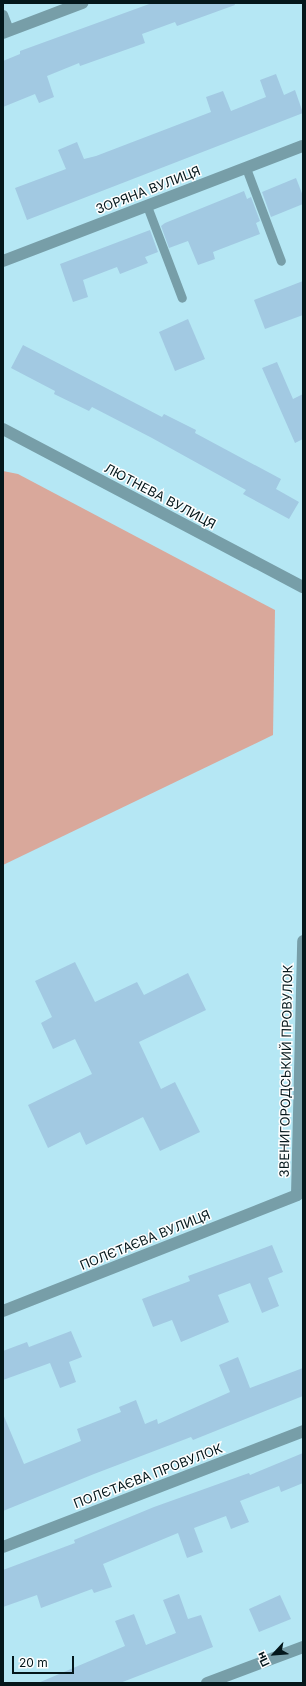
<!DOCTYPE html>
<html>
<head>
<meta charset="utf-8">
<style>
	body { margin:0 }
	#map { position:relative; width:306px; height:1686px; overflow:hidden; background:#b5e7f4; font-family:Inter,sans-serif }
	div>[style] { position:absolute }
	.green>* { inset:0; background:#d9a89b }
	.building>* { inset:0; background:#a2c9e2 }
	.lane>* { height:9px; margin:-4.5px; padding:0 4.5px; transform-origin:4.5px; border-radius:4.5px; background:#779ea8 }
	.street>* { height:12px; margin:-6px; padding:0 6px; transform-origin:6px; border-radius:6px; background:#779ea8 }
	span { translate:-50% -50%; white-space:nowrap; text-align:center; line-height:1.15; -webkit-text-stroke:3px #fefefe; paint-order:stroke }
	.street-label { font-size:13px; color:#04171b }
	.frame { position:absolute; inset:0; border:4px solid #04171b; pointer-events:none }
	.north { position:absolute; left:254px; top:1634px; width:40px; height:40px; -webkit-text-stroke:3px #fefefe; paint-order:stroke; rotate:244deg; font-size:11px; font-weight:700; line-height:16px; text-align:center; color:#04171b }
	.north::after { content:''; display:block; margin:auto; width:14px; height:18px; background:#04171b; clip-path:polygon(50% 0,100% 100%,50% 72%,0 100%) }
	.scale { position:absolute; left:12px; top:1656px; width:62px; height:18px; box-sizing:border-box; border:2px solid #04171b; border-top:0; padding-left:5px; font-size:12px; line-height:14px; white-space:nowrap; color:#04171b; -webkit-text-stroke:3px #fefefe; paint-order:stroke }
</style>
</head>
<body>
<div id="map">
	<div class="green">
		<i style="clip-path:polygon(3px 471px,18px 474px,275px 610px,273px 735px,3px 865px)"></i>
	</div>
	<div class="building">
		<i style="clip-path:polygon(152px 3px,234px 3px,235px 5px,177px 26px,175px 22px,142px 34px,145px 43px,80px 66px,79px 63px,47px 76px,54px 97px,39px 103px,35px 94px,3px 107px,3px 61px,20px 54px,20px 51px)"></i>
		<i style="clip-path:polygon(276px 74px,284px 95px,295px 90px,303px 113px,27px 220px,15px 188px,66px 169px,58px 150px,77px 142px,84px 159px,96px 156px,211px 112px,206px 97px,223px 91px,231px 111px,266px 97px,260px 80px)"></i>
		<i style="clip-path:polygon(296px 178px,303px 196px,303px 204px,271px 217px,262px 192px)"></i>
		<i style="clip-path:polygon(244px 191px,247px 199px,251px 197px,260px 221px,256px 223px,260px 234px,213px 252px,215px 259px,198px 265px,188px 241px,169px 248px,161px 226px,165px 223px)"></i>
		<i style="clip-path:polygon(150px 230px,158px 252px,145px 257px,148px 263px,120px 274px,117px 267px,83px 280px,88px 297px,73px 302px,60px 264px)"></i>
		<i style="clip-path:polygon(303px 281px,303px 315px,265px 329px,254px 300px)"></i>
		<i style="clip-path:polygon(188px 319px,205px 359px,175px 371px,159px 332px)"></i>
		<i style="clip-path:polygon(23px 345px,162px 417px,164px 414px,196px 430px,195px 433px,281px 479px,276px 489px,299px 502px,289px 519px,243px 494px,246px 490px,152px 438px,92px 407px,89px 411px,54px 394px,55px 391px,11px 368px)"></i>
		<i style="clip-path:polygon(277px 362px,293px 399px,303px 394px,303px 439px,295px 443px,262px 368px)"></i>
		<i style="clip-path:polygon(75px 962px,95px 1002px,137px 982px,144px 995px,188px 973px,206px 1010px,139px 1042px,161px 1089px,175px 1082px,200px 1132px,160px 1151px,143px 1117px,86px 1145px,80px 1132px,48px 1148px,28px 1105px,92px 1074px,75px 1039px,53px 1049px,41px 1023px,52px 1017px,35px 981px)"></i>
		<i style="clip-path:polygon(272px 1245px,283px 1272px,268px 1278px,279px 1306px,262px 1313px,250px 1283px,218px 1295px,229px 1322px,181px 1342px,172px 1320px,153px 1327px,142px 1299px,190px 1281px,188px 1276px)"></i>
		<i style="clip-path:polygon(71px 1331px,82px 1357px,69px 1362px,76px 1382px,60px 1388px,50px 1363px,3px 1380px,3px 1351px,27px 1342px,29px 1347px)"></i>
		<i style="clip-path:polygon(238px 1357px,250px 1388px,303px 1368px,303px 1396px,193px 1440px,191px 1437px,94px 1474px,3px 1511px,3px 1414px,24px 1464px,81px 1441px,77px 1429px,121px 1412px,119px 1407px,136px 1400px,145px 1424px,157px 1419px,158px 1424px,230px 1392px,219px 1365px)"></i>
		<i style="clip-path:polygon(303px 1453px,303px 1483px,281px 1492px,279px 1486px,240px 1501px,249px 1522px,231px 1529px,226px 1516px,194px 1528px,203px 1552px,187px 1558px,178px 1533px,103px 1564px,112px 1587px,94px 1593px,92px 1589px,41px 1608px,37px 1595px,3px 1607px,3px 1570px,75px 1543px,74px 1540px,154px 1507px,249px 1473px,250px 1475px)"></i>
		<i style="clip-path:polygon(179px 1594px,188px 1619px,201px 1615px,213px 1647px,120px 1683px,38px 1683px,125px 1646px,115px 1621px,134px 1614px,146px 1645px,176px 1633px,163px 1600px)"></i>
		<i style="clip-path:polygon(280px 1595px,291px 1619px,259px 1632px,249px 1609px)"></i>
	</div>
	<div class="lane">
		<i style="left:3px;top:14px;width:17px;rotate:69deg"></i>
		<i style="left:246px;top:168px;width:99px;rotate:69.4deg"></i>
		<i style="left:147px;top:206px;width:98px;rotate:69.2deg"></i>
	</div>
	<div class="street">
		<i style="left:3px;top:33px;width:85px;rotate:-20.8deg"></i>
		<i style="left:3px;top:261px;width:321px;rotate:-21deg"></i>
		<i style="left:3px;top:429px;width:339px;rotate:27.8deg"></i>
		<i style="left:297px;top:1195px;width:254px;rotate:-88.6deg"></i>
		<i style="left:3px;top:1311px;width:316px;rotate:-21.5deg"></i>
		<i style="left:3px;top:1547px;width:322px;rotate:-21.1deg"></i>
		<i style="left:207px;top:1683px;width:103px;rotate:-20.6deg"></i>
	</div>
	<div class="street-label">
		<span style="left:148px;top:190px;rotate:-21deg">ЗОРЯНА ВУЛИЦЯ</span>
		<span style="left:160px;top:496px;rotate:28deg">ЛЮТНЕВА ВУЛИЦЯ</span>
		<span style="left:286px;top:1071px;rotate:-89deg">ЗВЕНИГОРОДСЬКИЙ ПРОВУЛОК</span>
		<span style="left:145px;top:1240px;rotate:-22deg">ПОЛЄТАЄВА ВУЛИЦЯ</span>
		<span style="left:148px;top:1476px;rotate:-21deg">ПОЛЄТАЄВА ПРОВУЛОК</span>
	</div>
	<div class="frame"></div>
	<div class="north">Пн</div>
	<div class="scale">20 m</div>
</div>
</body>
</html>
